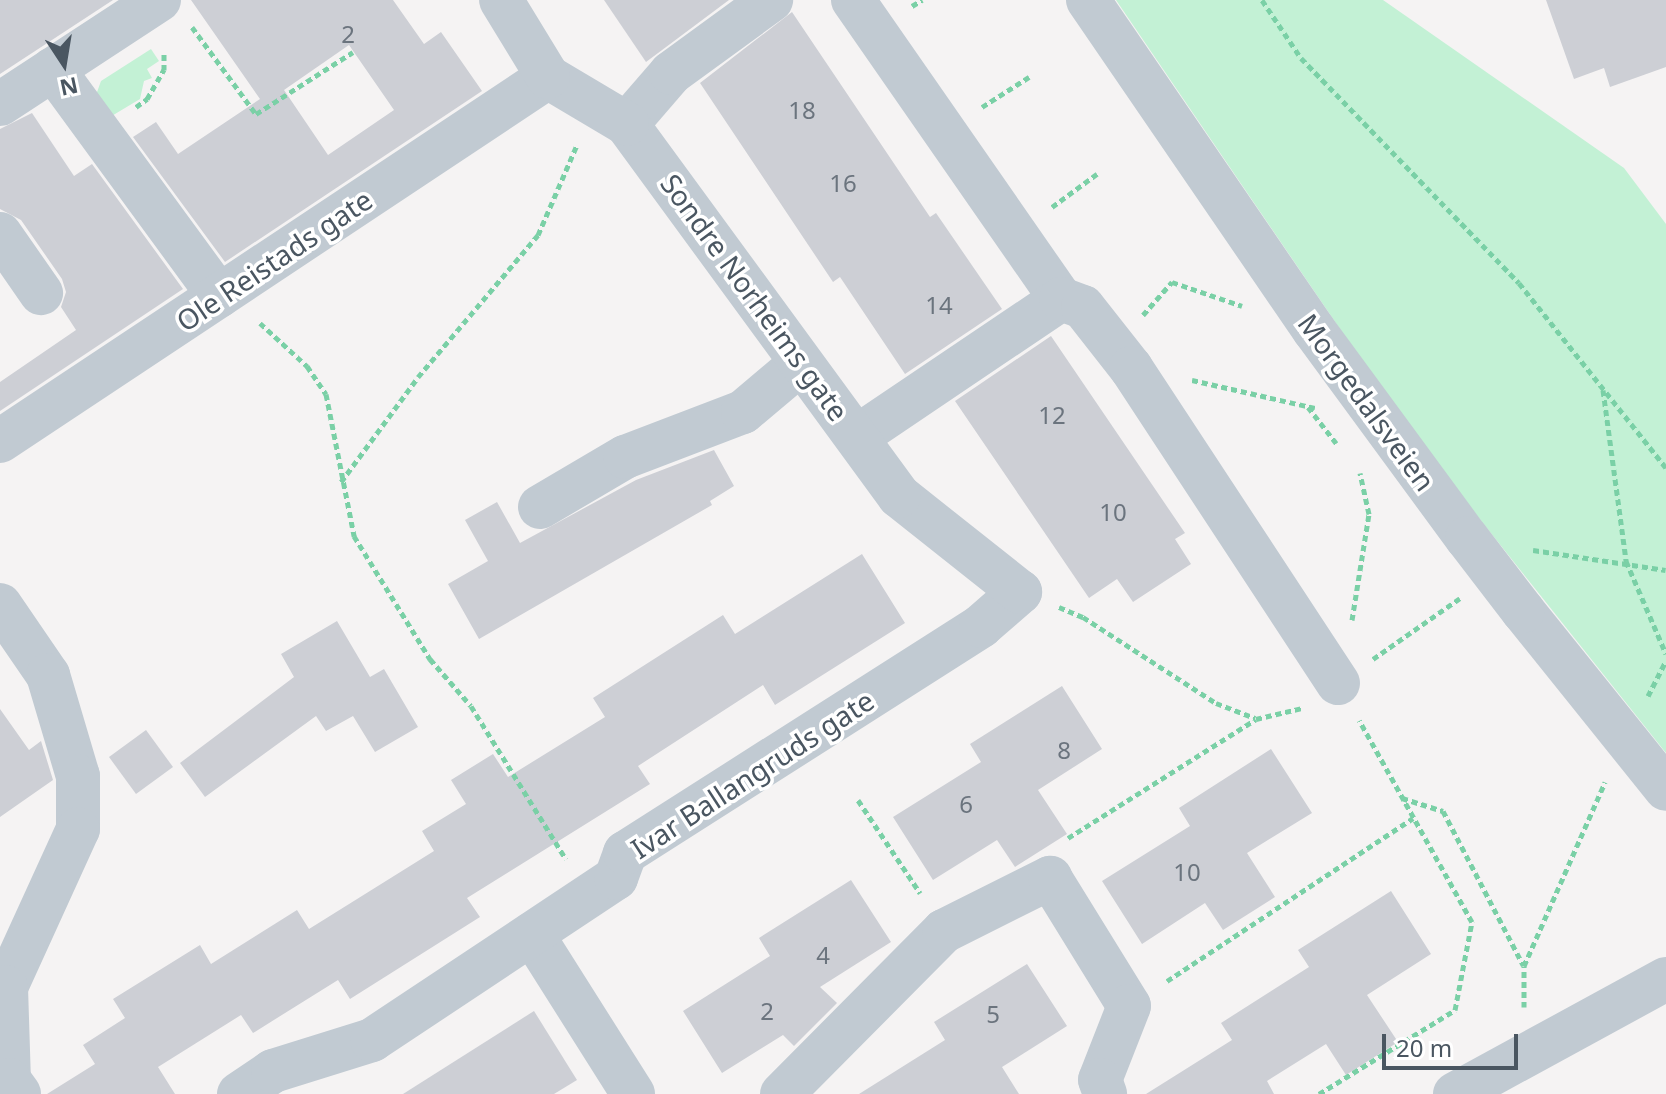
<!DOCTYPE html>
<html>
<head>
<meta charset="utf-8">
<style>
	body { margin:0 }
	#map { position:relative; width:1666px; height:1094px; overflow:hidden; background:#f5f3f3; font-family:"Noto Sans",sans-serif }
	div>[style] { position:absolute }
	.green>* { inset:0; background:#c3f1d5 }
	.building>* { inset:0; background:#cdcfd5 }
	.path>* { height:5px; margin-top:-2.5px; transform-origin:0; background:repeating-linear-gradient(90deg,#7ad0a6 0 6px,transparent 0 10px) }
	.minor>* { height:44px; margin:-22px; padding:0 22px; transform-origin:22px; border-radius:22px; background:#c1cad2 }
	.minor-bridge>* { height:44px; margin:-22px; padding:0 22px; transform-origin:22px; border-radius:22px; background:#c1cad2 }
	span { translate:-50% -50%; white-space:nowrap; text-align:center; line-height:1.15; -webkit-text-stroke:7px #fff; paint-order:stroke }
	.number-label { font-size:24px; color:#6b747e }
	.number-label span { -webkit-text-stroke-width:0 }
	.street-label { font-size:28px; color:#4a5661 }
	.north { position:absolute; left:24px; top:24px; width:80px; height:80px; -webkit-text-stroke:6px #fff; paint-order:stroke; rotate:168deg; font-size:22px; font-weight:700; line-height:32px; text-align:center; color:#4a5661 }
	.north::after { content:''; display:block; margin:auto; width:28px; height:36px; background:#4a5661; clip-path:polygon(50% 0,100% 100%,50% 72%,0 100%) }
	.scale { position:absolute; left:1382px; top:1034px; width:136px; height:36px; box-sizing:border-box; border:4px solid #4a5661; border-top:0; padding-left:10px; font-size:24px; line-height:28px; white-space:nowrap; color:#4a5661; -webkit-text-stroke:6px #fff; paint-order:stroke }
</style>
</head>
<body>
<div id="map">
	<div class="green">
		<i style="clip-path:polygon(1116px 0,1383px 0,1624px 168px,1666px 224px,1666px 753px,1408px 429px)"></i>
		<i style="clip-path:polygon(151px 49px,159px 61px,147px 69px,152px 78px,144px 81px,140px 99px,110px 117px,96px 95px,101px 81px)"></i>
	</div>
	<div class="building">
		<i style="clip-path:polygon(0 0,113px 0,0 74px)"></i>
		<i style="clip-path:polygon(evenodd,191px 0,393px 0,424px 44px,441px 32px,482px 91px,225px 262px,133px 137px,156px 122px,178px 154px,260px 99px,191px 0,349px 45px,394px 110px,328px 155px,284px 90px,349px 45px)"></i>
		<i style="clip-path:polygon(604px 0,729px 0,646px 62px)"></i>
		<i style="clip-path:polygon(1546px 0,1666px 0,1666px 67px,1610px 87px,1604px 68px,1574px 79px)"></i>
		<i style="clip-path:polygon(792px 12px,930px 217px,936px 213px,1002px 309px,905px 374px,840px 277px,833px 282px,700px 83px)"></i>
		<i style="clip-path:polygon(32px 113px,74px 176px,92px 164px,183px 289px,0 411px,0 382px,76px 330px,61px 307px,66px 292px,62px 279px,21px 220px,0 209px,0 129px)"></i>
		<i style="clip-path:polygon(1051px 336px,1185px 533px,1175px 539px,1191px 564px,1133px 602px,1117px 579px,1089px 598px,955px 401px)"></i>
		<i style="clip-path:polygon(714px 450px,734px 486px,710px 501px,712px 505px,479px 639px,448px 584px,488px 561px,465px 520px,497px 502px,520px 543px,636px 480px)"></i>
		<i style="clip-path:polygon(862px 554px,905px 623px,775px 705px,763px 685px,638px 766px,650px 784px,467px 898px,480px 917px,350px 999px,338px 980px,253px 1033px,241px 1015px,158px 1067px,175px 1094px,47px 1094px,95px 1064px,83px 1045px,125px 1018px,113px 999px,200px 945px,211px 964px,297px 910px,309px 929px,434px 851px,422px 831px,466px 804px,451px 780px,493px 754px,508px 777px,605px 717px,593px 698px,723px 615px,735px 634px)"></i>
		<i style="clip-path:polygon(337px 621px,370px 677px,384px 669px,418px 727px,375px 752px,353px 716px,326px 731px,316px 716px,205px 797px,180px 763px,294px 677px,281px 654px)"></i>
		<i style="clip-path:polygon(1062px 686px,1102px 749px,1038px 790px,1067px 834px,1015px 867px,997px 840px,933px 880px,893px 817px,981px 762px,970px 744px)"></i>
		<i style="clip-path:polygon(0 709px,29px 750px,41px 741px,53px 780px,0 817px)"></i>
		<i style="clip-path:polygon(146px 730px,173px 767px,136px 794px,109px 757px)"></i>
		<i style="clip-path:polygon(1271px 749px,1312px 813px,1247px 853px,1275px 897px,1223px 930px,1205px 903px,1142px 944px,1102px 881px,1190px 826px,1179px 808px)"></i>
		<i style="clip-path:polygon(851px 880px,891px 942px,820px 987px,837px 1003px,794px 1046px,783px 1035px,722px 1073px,683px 1011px,770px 956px,759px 938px)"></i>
		<i style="clip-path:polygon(1391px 891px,1431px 954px,1367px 995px,1398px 1042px,1346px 1075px,1326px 1044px,1267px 1081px,1274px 1094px,1146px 1094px,1232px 1040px,1221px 1023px,1309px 967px,1298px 950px)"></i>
		<i style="clip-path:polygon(1027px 964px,1067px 1026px,1002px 1067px,1019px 1094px,859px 1094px,945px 1040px,934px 1022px)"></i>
		<i style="clip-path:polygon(534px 1011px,577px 1080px,554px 1094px,403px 1094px)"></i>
	</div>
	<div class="path">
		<i style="left:1262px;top:0;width:70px;rotate:56.1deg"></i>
		<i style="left:1301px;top:58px;width:313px;rotate:45.9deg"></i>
		<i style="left:1519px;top:283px;width:236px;rotate:51.5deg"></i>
		<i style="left:912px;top:6px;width:12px;rotate:-31deg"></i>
		<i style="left:192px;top:27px;width:108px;rotate:53.7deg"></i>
		<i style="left:256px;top:114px;width:115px;rotate:-32.6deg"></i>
		<i style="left:136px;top:107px;width:14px;rotate:-36deg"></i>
		<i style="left:147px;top:99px;width:34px;rotate:-60deg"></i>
		<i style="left:164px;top:70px;width:19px;rotate:-90deg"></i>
		<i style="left:982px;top:107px;width:56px;rotate:-32.6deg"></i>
		<i style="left:1052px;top:207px;width:56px;rotate:-36.3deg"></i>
		<i style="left:1143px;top:315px;width:44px;rotate:-48.7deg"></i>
		<i style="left:1172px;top:282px;width:74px;rotate:18.9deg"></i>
		<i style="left:260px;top:323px;width:64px;rotate:42.5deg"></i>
		<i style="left:307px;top:366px;width:34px;rotate:56deg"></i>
		<i style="left:326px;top:394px;width:145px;rotate:78.8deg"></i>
		<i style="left:354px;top:536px;width:145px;rotate:58.3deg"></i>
		<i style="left:430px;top:659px;width:62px;rotate:48.9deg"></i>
		<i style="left:471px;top:706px;width:180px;rotate:58.2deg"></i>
		<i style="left:1192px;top:380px;width:126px;rotate:12.8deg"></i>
		<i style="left:1603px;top:390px;width:173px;rotate:82.3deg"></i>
		<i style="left:1626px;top:561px;width:101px;rotate:66.7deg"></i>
		<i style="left:1308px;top:407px;width:46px;rotate:52.1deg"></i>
		<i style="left:341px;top:482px;width:130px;rotate:-53.7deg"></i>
		<i style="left:418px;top:377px;width:186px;rotate:-49.8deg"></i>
		<i style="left:538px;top:235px;width:98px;rotate:-66.6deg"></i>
		<i style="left:1533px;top:550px;width:134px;rotate:8.6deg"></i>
		<i style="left:1059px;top:607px;width:26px;rotate:23deg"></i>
		<i style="left:1083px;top:617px;width:158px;rotate:32.9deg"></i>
		<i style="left:1216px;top:703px;width:42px;rotate:21deg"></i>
		<i style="left:1352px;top:620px;width:107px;rotate:-80.9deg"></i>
		<i style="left:1369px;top:514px;width:42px;rotate:-102.4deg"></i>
		<i style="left:1373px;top:659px;width:106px;rotate:-35deg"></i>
		<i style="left:1648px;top:696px;width:39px;rotate:-63deg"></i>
		<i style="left:1402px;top:798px;width:43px;rotate:17.6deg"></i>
		<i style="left:1443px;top:811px;width:174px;rotate:62.5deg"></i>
		<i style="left:858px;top:800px;width:112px;rotate:56.3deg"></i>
		<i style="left:1068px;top:838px;width:222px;rotate:-32.3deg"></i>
		<i style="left:1256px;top:719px;width:47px;rotate:-13.4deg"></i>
		<i style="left:1167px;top:981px;width:295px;rotate:-33.5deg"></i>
		<i style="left:1524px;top:1007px;width:41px;rotate:-90deg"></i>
		<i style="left:1524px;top:966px;width:201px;rotate:-66.2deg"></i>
		<i style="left:1319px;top:1094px;width:160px;rotate:-31.7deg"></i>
		<i style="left:1455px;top:1010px;width:90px;rotate:-79.1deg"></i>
		<i style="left:1472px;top:922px;width:231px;rotate:-119.2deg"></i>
	</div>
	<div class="minor">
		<i style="left:853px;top:0;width:364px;rotate:55.2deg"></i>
		<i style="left:1088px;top:0;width:400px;rotate:55.6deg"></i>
		<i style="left:1314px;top:330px;width:258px;rotate:53.7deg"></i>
		<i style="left:53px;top:69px;width:281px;rotate:53.8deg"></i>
		<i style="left:0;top:104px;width:190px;rotate:-33.2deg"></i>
		<i style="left:627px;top:124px;width:67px;rotate:-49.2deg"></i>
		<i style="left:671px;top:73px;width:124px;rotate:-36.1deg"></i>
		<i style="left:0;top:234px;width:72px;rotate:55.2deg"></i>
		<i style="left:858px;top:436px;width:245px;rotate:-34deg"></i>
		<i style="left:1061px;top:299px;width:23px;rotate:20deg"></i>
		<i style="left:1083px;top:307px;width:78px;rotate:51.8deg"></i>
		<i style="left:1131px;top:368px;width:377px;rotate:56.7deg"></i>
		<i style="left:0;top:441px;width:658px;rotate:-33.59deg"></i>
		<i style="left:540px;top:507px;width:99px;rotate:-30.5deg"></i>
		<i style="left:625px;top:457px;width:126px;rotate:-20.9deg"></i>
		<i style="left:743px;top:412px;width:75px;rotate:-40.1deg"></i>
		<i style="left:0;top:605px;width:85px;rotate:55.6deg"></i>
		<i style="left:48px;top:675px;width:105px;rotate:73.5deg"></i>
		<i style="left:78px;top:776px;width:53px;rotate:90deg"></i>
		<i style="left:78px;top:829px;width:174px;rotate:114.5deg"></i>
		<i style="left:6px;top:987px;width:93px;rotate:88.2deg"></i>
		<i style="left:9px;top:1080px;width:17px;rotate:54deg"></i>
		<i style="left:1523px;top:611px;width:228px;rotate:51.2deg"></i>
		<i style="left:532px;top:934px;width:189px;rotate:57.7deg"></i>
		<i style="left:239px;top:1094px;width:41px;rotate:-34.1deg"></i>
		<i style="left:273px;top:1071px;width:104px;rotate:-17.4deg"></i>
		<i style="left:372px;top:1040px;width:293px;rotate:-33.6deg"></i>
		<i style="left:616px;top:878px;width:27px;rotate:-70deg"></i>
		<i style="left:625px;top:853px;width:422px;rotate:-32.5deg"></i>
		<i style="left:981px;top:626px;width:52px;rotate:-41.1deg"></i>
		<i style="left:1020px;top:592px;width:154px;rotate:-141.6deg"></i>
		<i style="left:899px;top:496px;width:461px;rotate:-126.2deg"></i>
		<i style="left:627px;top:124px;width:92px;rotate:-149.3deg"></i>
		<i style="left:548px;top:77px;width:90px;rotate:-121.4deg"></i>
		<i style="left:782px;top:1094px;width:230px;rotate:-45.2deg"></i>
		<i style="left:944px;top:931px;width:119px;rotate:-26.6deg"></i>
		<i style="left:1050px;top:878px;width:150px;rotate:58.3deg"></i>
		<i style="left:1129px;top:1006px;width:79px;rotate:111.4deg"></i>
		<i style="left:1100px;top:1080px;width:15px;rotate:70deg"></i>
		<i style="left:1455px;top:1094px;width:240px;rotate:-28.6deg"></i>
	</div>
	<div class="minor-bridge">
		<i style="left:1467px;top:538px;width:92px;rotate:52.5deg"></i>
	</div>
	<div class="number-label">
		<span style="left:348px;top:34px">2</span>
		<span style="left:802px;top:110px">18</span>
		<span style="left:843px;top:183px">16</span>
		<span style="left:939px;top:305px">14</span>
		<span style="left:1052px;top:415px">12</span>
		<span style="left:1113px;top:512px">10</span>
		<span style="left:1064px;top:750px">8</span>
		<span style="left:966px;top:804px">6</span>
		<span style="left:1187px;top:872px">10</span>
		<span style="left:823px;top:955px">4</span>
		<span style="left:767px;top:1011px">2</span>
		<span style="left:993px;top:1014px">5</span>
	</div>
	<div class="street-label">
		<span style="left:274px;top:260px;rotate:-34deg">Ole Reistads gate</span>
		<span style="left:755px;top:297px;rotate:54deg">Sondre Norheims gate</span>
		<span style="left:1367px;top:402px;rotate:54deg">Morgedalsveien</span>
		<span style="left:752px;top:774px;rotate:-33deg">Ivar Ballangruds gate</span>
	</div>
	<div class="north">N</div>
	<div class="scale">20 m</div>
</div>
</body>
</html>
